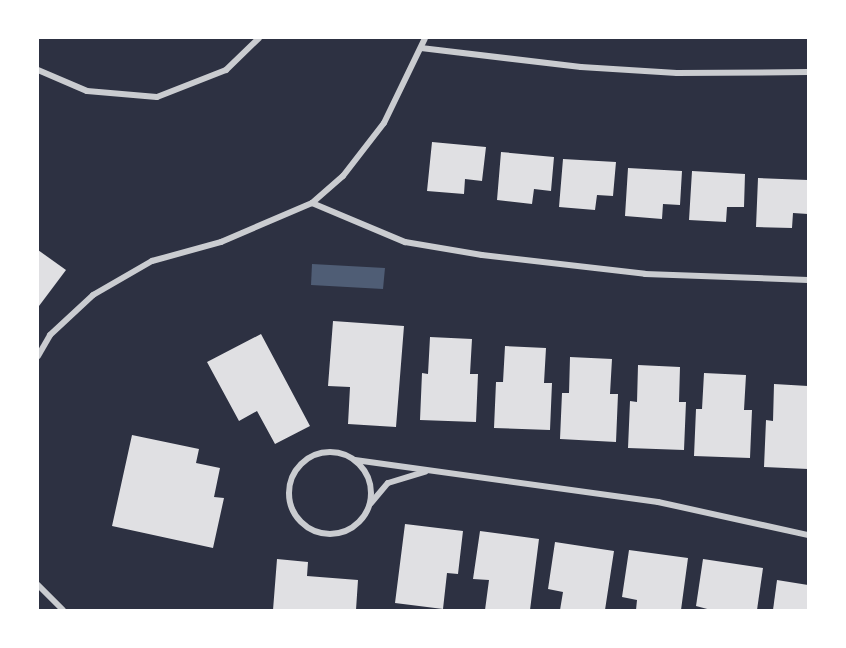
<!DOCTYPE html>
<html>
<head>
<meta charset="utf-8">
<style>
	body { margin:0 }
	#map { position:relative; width:846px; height:648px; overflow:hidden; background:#2d3142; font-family:Roboto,sans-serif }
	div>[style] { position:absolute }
	.water>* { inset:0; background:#4f5d75 }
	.building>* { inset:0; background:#e0e0e3 }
	.minor>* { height:6px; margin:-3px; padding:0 3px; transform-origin:3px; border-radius:3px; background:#caccd0 }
	.minor>.ring { margin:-3px; padding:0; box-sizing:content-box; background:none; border:6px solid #caccd0; border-radius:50% }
	span { translate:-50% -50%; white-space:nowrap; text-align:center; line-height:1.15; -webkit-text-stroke:6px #fff; paint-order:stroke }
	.frame { position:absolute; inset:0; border:39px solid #fff; pointer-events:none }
</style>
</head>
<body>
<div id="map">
	<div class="water">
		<i style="clip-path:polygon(312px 264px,385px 268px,383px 289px,311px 285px)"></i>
	</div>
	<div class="building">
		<i style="clip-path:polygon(432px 142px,486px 147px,482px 181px,465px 179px,464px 194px,427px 191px)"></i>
		<i style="clip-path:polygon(501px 152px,554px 157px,551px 191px,534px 189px,532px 204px,497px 200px)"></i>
		<i style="clip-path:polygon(563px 159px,616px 162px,613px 196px,597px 195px,595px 210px,559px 207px)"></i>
		<i style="clip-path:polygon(628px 168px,682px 171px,680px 205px,663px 204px,662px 219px,625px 216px)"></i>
		<i style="clip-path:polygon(692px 171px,745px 174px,744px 207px,727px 207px,726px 222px,689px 220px)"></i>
		<i style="clip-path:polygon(758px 178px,808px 180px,808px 214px,793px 213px,792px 228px,756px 227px)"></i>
		<i style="clip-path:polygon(38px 250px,66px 270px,39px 306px,38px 305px)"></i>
		<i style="clip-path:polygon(333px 321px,404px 326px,396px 427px,348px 424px,350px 387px,328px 386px)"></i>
		<i style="clip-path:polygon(261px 334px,310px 426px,275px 444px,257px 411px,239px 421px,207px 362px)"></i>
		<i style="clip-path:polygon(430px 337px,472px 339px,470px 374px,478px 374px,476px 422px,420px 420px,422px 373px,428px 374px)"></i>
		<i style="clip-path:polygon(505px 346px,546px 348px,544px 383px,552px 383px,550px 430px,494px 428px,496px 382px,503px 382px)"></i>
		<i style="clip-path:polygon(570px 357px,612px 359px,610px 394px,618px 394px,616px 442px,560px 439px,562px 393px,569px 393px)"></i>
		<i style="clip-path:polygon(638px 365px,680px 367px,679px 402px,686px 402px,684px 450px,628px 448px,630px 401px,637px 402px)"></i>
		<i style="clip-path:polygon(704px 373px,746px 375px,744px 410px,752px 410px,750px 458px,694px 456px,696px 409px,702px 409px)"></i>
		<i style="clip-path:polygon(774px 384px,808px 386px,808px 469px,764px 467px,766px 420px,773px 421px)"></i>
		<i style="clip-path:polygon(132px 435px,199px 449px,196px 463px,220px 468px,214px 497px,224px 498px,213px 548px,112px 526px)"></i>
		<i style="clip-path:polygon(405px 524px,463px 531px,458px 574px,447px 573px,443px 609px,395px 603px)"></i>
		<i style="clip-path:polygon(480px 531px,539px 539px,530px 610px,485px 610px,489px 580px,473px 579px)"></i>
		<i style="clip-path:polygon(555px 542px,614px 551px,605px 610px,560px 610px,563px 592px,548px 589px)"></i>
		<i style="clip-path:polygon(629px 550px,688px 558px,681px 610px,636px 610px,637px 600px,622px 597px)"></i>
		<i style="clip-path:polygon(277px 559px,308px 562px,307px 576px,358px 580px,356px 610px,273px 610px)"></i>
		<i style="clip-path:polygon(703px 559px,763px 568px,757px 610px,711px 610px,696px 606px)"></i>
		<i style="clip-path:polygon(777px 580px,808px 585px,808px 610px,773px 610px)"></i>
	</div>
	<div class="minor">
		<i style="left:421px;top:48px;width:161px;rotate:6.8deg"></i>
		<i style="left:581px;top:67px;width:96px;rotate:3.6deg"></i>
		<i style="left:677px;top:73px;width:131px;rotate:-0.4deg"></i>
		<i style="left:38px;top:70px;width:53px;rotate:23.2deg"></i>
		<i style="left:87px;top:91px;width:70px;rotate:4.9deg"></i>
		<i style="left:157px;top:97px;width:74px;rotate:-21.4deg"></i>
		<i style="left:226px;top:70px;width:46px;rotate:-44.1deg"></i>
		<i style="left:312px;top:203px;width:101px;rotate:22.8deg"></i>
		<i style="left:405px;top:242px;width:78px;rotate:9.6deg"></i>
		<i style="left:482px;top:255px;width:164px;rotate:6.6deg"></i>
		<i style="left:645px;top:274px;width:163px;rotate:2.1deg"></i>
		<i style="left:38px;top:356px;width:24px;rotate:-60deg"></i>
		<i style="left:50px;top:335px;width:59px;rotate:-42.9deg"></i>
		<i style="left:93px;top:295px;width:68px;rotate:-30deg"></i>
		<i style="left:152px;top:261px;width:72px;rotate:-15.4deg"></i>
		<i style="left:221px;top:242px;width:99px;rotate:-23.2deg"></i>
		<i style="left:312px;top:203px;width:41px;rotate:-41.1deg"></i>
		<i style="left:343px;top:176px;width:67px;rotate:-52.3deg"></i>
		<i style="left:384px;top:123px;width:94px;rotate:-64.2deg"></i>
		<i class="ring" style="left:289px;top:452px;width:76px;height:76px"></i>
		<i style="left:355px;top:460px;width:306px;rotate:7.9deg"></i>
		<i style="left:658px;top:502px;width:154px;rotate:12.4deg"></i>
		<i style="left:371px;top:503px;width:26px;rotate:-50deg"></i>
		<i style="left:388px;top:483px;width:39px;rotate:-17deg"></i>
		<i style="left:38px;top:585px;width:35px;rotate:45deg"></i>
	</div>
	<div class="frame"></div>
</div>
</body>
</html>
